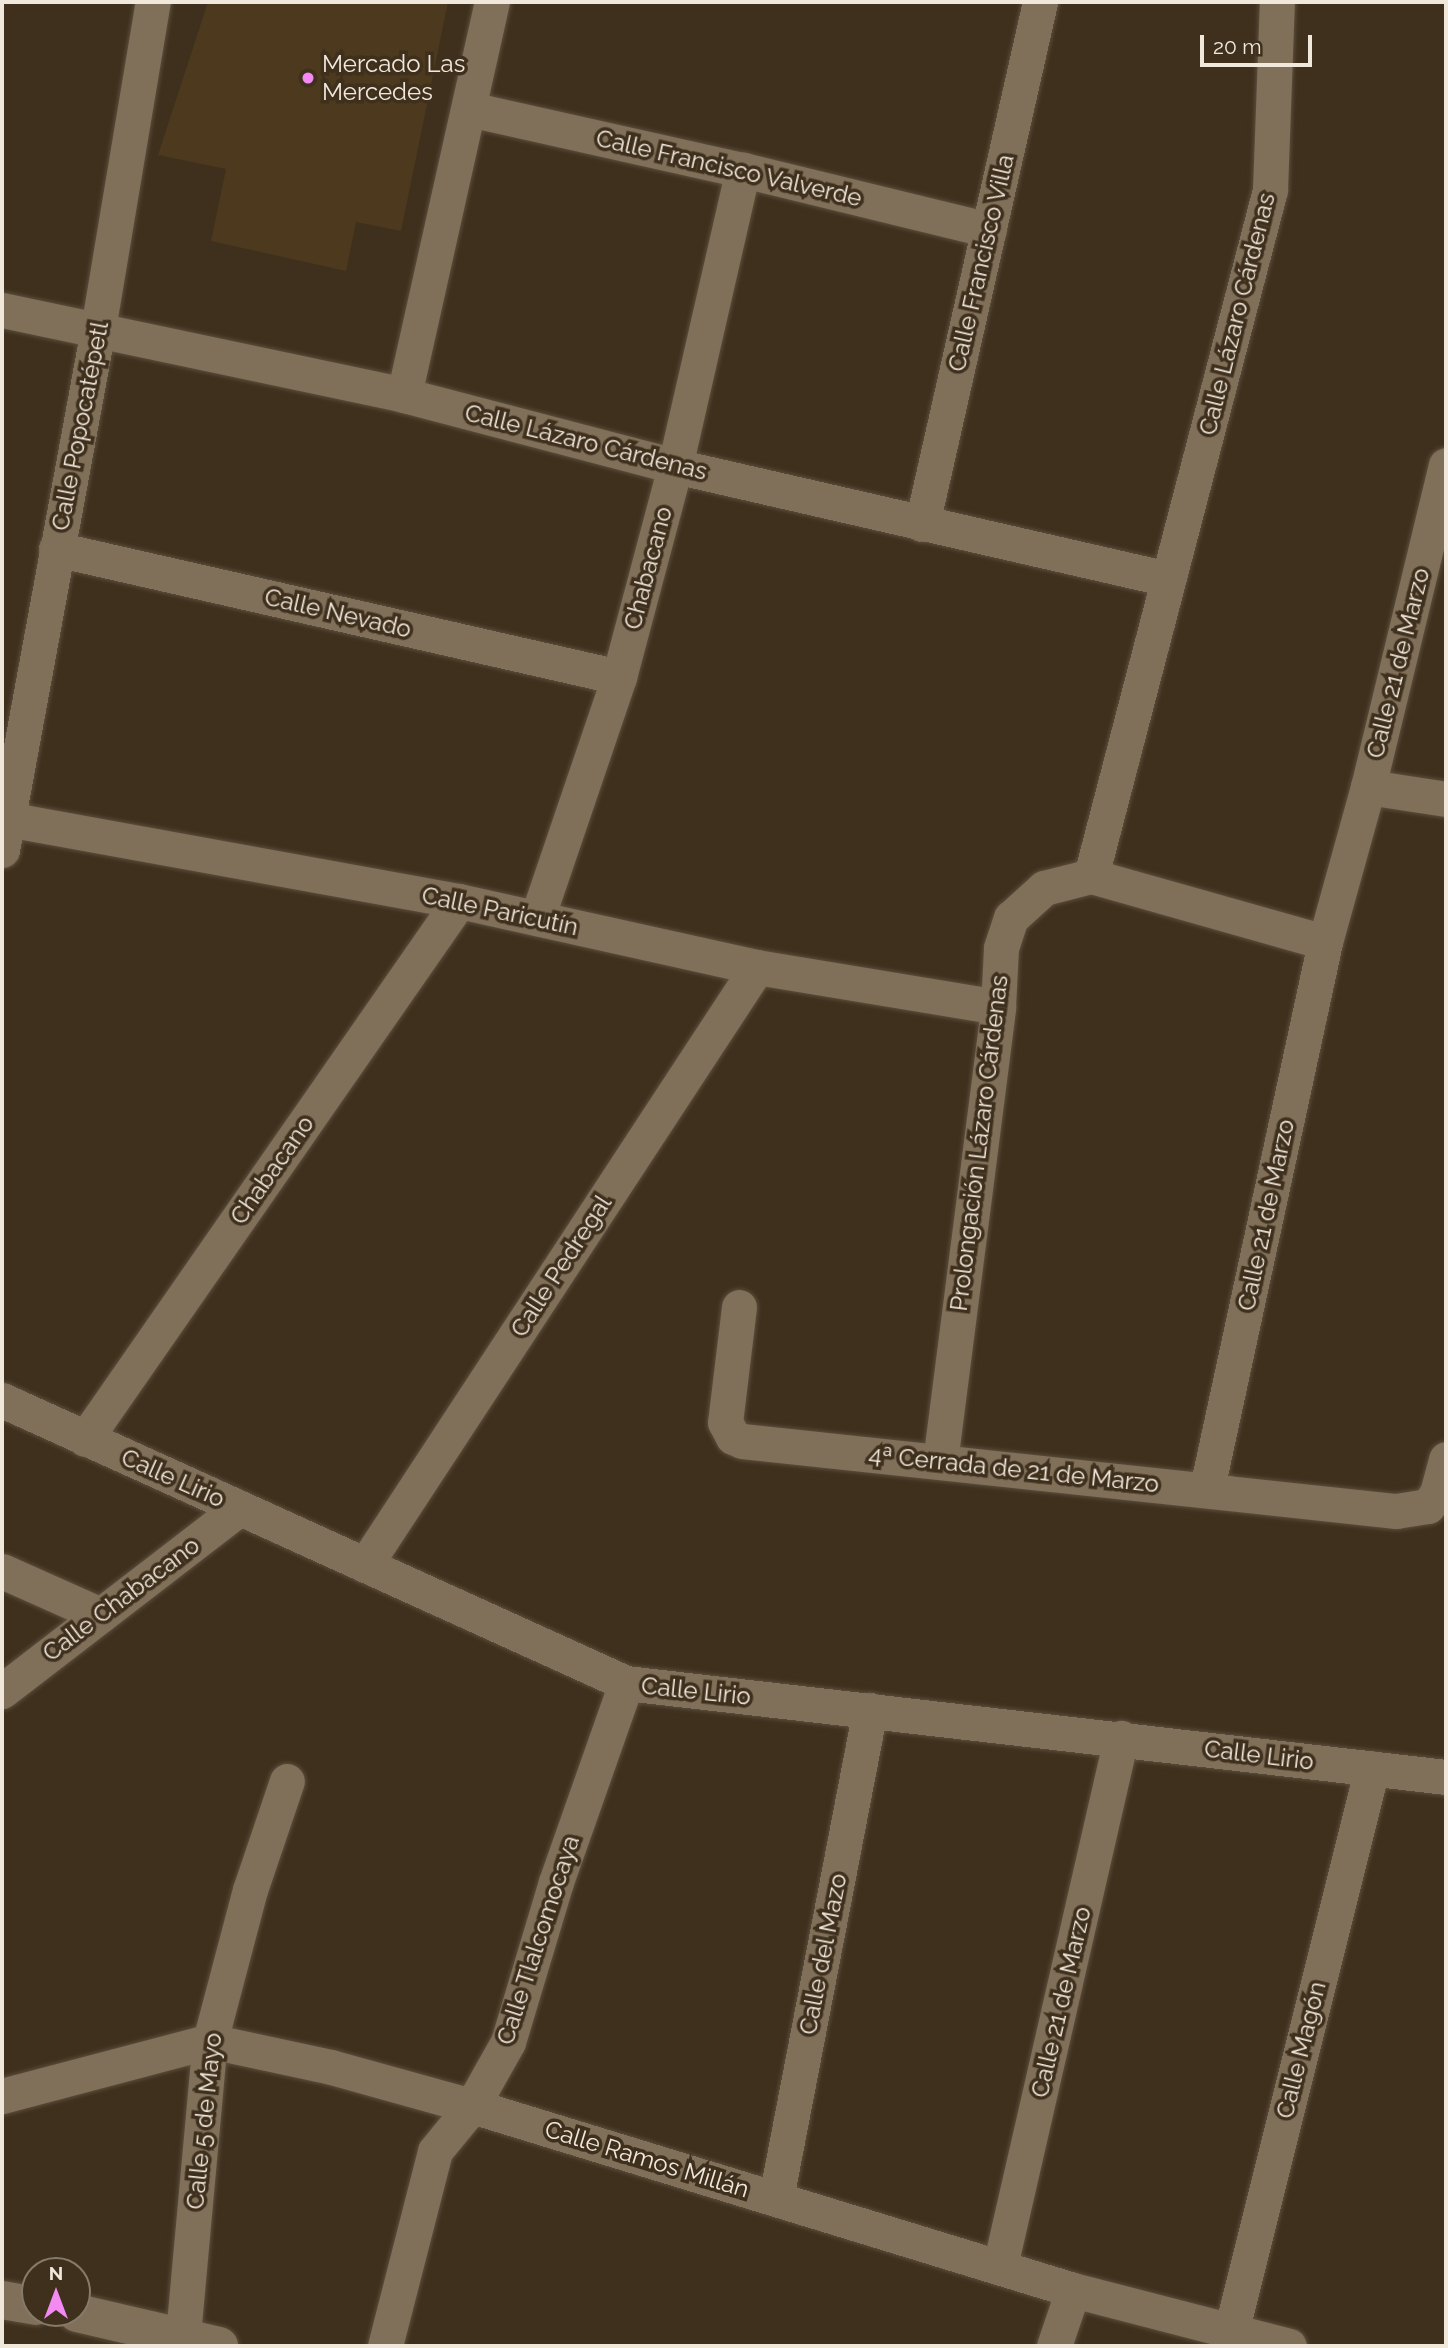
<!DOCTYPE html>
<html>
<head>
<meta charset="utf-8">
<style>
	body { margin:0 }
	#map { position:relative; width:1448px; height:2348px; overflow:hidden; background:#3f301d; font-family:Raleway,sans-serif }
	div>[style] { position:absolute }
	.built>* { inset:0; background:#4c391e }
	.roads { filter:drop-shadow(0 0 2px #5b4e3d) drop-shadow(0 0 2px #5b4e3d) }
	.minor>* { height:35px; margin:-17.5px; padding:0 17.5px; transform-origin:17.5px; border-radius:17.5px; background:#806f59 }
	.tertiary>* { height:38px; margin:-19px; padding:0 19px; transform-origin:19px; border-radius:19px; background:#806f59 }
	.dots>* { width:19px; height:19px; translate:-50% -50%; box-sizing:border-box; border:4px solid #3f301d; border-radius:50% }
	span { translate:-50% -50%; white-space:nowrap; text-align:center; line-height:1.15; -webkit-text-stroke:7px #3f301d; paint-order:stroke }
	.poi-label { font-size:24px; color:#f1e8dc }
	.left { translate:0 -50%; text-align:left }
	.street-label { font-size:24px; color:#f1e8dc }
	.frame { position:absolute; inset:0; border:4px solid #f1e8dc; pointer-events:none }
	.north { position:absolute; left:21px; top:2257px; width:70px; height:70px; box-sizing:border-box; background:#3f301d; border:2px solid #867a69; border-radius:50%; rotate:0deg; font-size:19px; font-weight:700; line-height:28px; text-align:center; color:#f1e8dc }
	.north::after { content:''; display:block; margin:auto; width:24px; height:32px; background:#f38af1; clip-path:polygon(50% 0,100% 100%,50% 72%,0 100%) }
	.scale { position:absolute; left:1200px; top:35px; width:112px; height:32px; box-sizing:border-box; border:4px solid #f1e8dc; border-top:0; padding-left:9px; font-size:21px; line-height:24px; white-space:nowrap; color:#f1e8dc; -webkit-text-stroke:5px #3f301d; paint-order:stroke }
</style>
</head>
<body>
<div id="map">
	<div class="built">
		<i style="clip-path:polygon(208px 2px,448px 2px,401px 231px,356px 222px,346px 271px,211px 241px,226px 169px,158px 155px)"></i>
	</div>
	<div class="roads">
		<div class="minor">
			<i style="left:469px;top:109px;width:281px;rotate:12.6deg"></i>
			<i style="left:743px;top:170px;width:253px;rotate:13.7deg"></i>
			<i style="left:2px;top:310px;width:411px;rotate:11.9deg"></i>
			<i style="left:404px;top:395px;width:280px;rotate:14.7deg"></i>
			<i style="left:675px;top:466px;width:506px;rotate:12.91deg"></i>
			<i style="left:404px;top:395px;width:403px;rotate:-77.4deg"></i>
			<i style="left:922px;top:524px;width:535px;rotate:-77.26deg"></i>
			<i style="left:56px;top:549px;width:577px;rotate:12.81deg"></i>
			<i style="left:1368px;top:787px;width:79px;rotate:8.7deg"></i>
			<i style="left:2px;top:818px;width:464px;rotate:10.3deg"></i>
			<i style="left:459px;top:901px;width:305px;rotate:12.5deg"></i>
			<i style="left:757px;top:967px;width:244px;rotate:9.4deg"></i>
			<i style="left:2px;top:850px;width:530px;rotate:-79.56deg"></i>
			<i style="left:98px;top:329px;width:332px;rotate:-80.5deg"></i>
			<i style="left:1091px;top:876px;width:709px;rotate:-75.38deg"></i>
			<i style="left:1270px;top:190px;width:188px;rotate:-87.9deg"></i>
			<i style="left:537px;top:918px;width:255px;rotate:-71.2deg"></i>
			<i style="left:619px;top:677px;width:218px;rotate:-75.1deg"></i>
			<i style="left:675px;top:466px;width:304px;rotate:-77.1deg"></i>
			<i style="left:739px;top:1307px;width:116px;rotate:96.9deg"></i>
			<i style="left:725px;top:1422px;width:17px;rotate:62deg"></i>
			<i style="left:733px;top:1437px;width:10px;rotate:24deg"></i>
			<i style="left:742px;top:1441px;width:658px;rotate:6.11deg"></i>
			<i style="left:1396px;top:1511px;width:32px;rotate:-9deg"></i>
			<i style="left:1428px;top:1506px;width:16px;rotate:-55deg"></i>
			<i style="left:1437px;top:1493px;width:35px;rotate:-75deg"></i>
			<i style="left:2px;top:1400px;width:685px;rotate:24.4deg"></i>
			<i style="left:626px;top:1683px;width:825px;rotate:6.54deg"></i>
			<i style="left:85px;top:1439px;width:655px;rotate:-55.19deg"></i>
			<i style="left:940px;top:1462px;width:459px;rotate:-82.7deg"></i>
			<i style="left:998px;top:1007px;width:59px;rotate:-87.1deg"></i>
			<i style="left:1001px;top:948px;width:32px;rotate:-72deg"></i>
			<i style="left:1011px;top:918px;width:45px;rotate:-42.3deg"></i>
			<i style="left:1044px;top:888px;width:49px;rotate:-14.3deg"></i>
			<i style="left:1091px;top:876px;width:243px;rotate:15.8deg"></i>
			<i style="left:1207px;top:1488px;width:559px;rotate:-77.8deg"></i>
			<i style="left:1325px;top:942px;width:161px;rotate:-74.5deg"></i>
			<i style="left:1368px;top:787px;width:331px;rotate:-76.4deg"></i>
			<i style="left:365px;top:1565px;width:715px;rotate:-56.75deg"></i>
			<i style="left:2px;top:1571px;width:108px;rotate:24deg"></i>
			<i style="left:2px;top:1691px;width:300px;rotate:-37.6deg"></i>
			<i style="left:2px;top:2096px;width:215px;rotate:-14.8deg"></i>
			<i style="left:210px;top:2041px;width:124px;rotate:12.1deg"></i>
			<i style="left:331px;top:2067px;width:146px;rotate:15.5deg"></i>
			<i style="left:472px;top:2106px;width:629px;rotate:17.02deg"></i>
			<i style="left:1073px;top:2290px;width:223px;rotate:14.5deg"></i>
			<i style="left:776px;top:2198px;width:497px;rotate:-79.1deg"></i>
			<i style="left:1000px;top:2266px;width:542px;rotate:-77.09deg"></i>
			<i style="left:1231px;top:2332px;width:581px;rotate:-75.96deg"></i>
			<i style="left:182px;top:2346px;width:306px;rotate:-84.8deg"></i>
			<i style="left:210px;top:2041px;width:156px;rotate:-75.2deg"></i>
			<i style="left:250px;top:1890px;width:115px;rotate:-71.3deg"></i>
			<i style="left:385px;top:2346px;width:201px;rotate:-75.6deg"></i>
			<i style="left:435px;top:2151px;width:58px;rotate:-50.6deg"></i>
			<i style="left:472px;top:2106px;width:73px;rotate:-60.6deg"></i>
			<i style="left:508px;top:2042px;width:167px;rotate:-73.3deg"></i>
			<i style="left:556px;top:1882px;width:211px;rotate:-70.6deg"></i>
			<i style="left:1054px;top:2346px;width:59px;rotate:-71.3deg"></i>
		</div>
		<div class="tertiary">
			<i style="left:2px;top:2300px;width:34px;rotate:10deg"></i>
			<i style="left:77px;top:2313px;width:146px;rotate:13.1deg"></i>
		</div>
	</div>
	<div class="dots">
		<i style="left:308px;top:78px;background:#f38af1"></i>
	</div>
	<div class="poi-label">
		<span class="left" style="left:322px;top:78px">Mercado Las<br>Mercedes</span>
	</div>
	<div class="street-label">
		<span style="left:729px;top:168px;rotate:13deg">Calle Francisco Valverde</span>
		<span style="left:981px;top:263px;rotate:-77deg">Calle Francisco Villa</span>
		<span style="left:1237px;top:314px;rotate:-76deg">Calle Lázaro Cárdenas</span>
		<span style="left:80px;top:426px;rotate:-79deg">Calle Popocatépetl</span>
		<span style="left:586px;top:442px;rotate:14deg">Calle Lázaro Cárdenas</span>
		<span style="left:648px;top:568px;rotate:-75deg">Chabacano</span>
		<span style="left:338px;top:613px;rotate:13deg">Calle Nevado</span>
		<span style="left:1398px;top:663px;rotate:-76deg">Calle 21 de Marzo</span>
		<span style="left:500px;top:911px;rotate:12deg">Calle Paricutín</span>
		<span style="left:979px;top:1143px;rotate:-83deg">Prolongación Lázaro Cárdenas</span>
		<span style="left:272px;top:1170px;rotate:-55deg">Chabacano</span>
		<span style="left:1266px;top:1215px;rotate:-78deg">Calle 21 de Marzo</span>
		<span style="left:561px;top:1266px;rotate:-57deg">Calle Pedregal</span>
		<span style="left:1014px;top:1469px;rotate:6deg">4ª Cerrada de 21 de Marzo</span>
		<span style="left:173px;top:1478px;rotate:24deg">Calle Lirio</span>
		<span style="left:121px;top:1599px;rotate:-37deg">Calle Chabacano</span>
		<span style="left:696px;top:1691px;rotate:6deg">Calle Lirio</span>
		<span style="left:1259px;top:1755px;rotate:7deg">Calle Lirio</span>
		<span style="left:538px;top:1940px;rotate:-72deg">Calle Tlalcomocaya</span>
		<span style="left:823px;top:1954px;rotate:-79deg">Calle del Mazo</span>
		<span style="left:1061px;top:2002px;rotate:-77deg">Calle 21 de Marzo</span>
		<span style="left:1301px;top:2050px;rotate:-76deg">Calle Magón</span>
		<span style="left:204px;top:2121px;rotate:-84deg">Calle 5 de Mayo</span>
		<span style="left:647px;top:2159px;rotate:17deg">Calle Ramos Millán</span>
	</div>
	<div class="frame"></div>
	<div class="north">N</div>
	<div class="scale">20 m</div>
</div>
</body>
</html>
